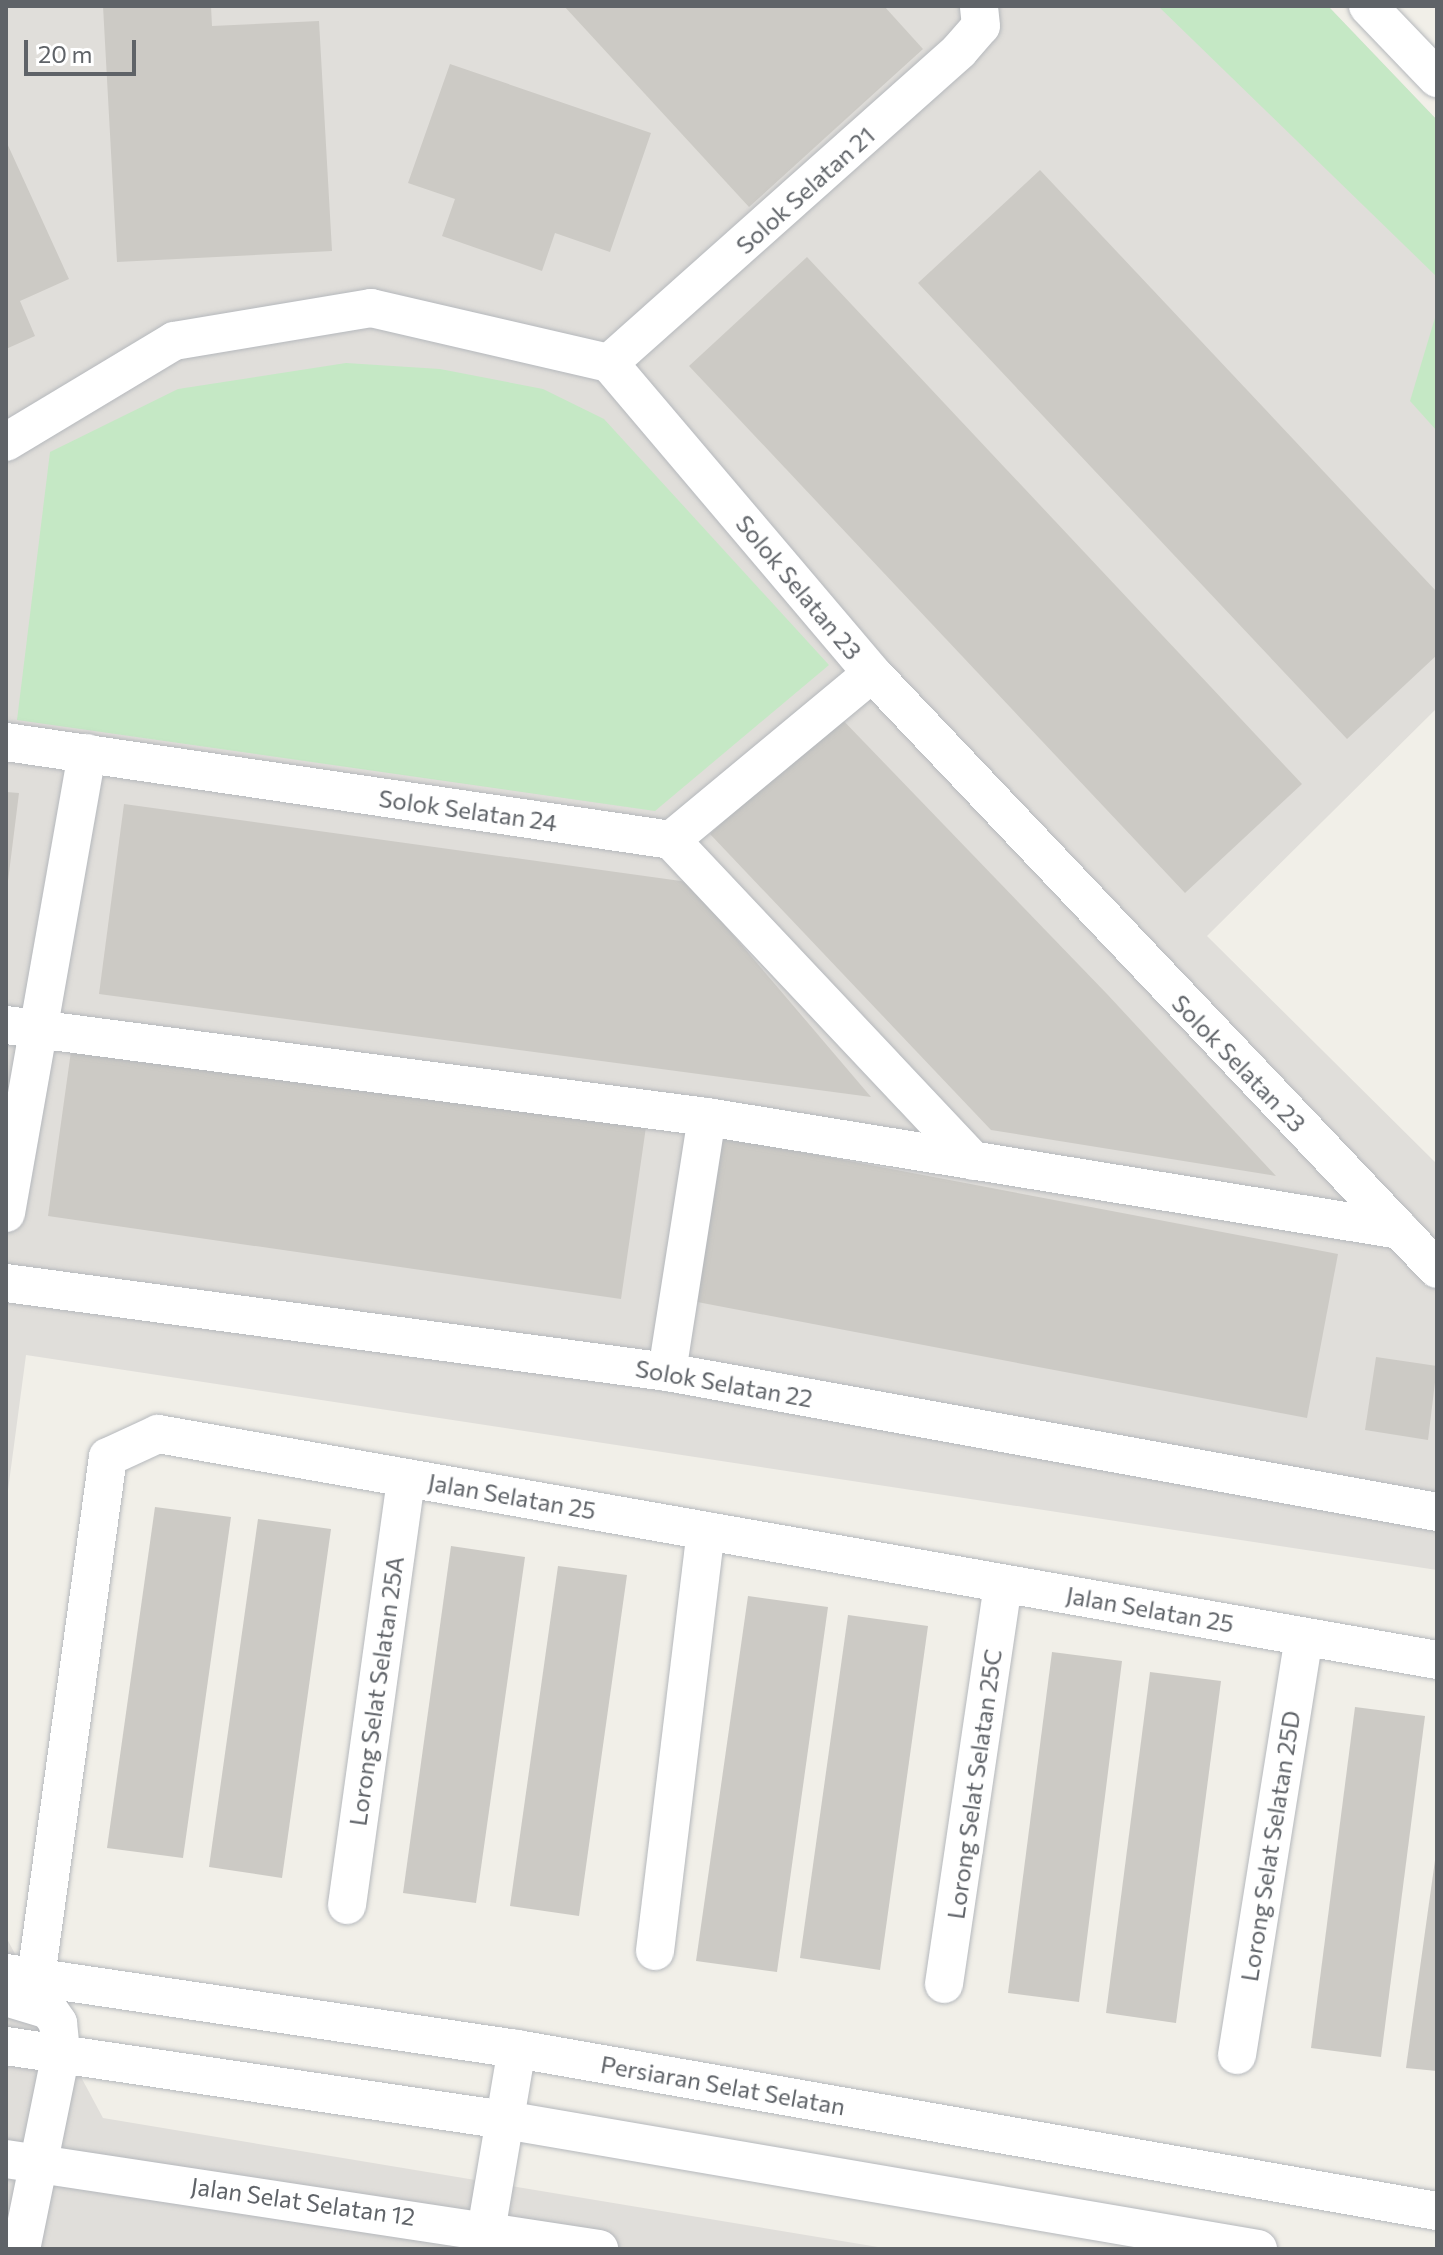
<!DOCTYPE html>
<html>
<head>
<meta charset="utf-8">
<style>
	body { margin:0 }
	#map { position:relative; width:1443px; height:2255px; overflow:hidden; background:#f1efe8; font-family:Commissioner,sans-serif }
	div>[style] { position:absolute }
	.industrial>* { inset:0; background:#e0deda }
	.green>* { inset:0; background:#c5e8c5 }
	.building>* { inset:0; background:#cccac5 }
	.roads { filter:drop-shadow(0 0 2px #b5b8bc) drop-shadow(0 0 2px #b5b8bc) }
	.minor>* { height:38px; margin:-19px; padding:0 19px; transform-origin:19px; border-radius:19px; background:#fff }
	span { translate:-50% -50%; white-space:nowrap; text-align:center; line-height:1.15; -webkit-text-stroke:7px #fff; paint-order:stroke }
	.street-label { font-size:24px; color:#5f6368 }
	.frame { position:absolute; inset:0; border:8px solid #5f6368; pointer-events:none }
	.scale { position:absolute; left:24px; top:40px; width:112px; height:36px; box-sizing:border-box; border:4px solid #5f6368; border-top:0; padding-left:10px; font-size:24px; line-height:28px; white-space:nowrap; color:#5f6368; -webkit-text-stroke:6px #fff; paint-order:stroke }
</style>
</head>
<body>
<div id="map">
	<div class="industrial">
		<i style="clip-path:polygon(6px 6px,1328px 6px,1437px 120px,1437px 708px,1207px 936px,1437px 1164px,1437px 1570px,26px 1355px,6px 1505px)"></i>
		<i style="clip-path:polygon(6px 1937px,103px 2118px,890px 2249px,6px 2249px)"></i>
	</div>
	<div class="green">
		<i style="clip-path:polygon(1158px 6px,1328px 6px,1437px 120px,1437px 277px)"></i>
		<i style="clip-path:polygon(1437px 311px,1437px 431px,1410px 401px)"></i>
		<i style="clip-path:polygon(346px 363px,440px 369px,543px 389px,604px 419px,829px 665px,655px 811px,17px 720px,50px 452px,178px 389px)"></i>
	</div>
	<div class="building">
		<i style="clip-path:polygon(103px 6px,211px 6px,212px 26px,319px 21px,332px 251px,117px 262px)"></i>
		<i style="clip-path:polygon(564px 6px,884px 6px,923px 49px,749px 207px)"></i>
		<i style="clip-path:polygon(450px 64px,651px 133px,610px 252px,555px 233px,542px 271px,442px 236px,455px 199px,408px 183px)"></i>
		<i style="clip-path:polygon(6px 141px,69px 279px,20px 301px,35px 336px,6px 349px)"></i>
		<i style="clip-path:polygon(1040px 170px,1437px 592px,1437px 655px,1347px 739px,918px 283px)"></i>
		<i style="clip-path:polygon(807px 257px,1302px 784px,1185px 893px,689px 366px)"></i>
		<i style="clip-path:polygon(837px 714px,1107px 994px,1276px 1176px,991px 1130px,710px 834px)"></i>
		<i style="clip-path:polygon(6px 792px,19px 793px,8px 881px,6px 881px)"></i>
		<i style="clip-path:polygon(124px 804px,688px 882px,871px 1097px,99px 994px)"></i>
		<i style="clip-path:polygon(72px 1044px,646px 1127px,621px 1299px,48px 1216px)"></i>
		<i style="clip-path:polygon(723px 1137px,1338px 1254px,1307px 1418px,692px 1301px)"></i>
		<i style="clip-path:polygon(1376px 1357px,1437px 1366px,1428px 1440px,1365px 1430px)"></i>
		<i style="clip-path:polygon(155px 1507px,231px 1517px,183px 1858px,107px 1848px)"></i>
		<i style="clip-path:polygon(258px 1519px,331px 1529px,282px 1878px,209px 1867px)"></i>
		<i style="clip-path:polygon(451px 1546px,525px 1557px,476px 1903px,403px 1893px)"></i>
		<i style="clip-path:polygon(558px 1566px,627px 1575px,579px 1916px,510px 1906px)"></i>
		<i style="clip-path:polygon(748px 1596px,828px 1607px,777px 1972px,696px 1961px)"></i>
		<i style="clip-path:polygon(848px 1615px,928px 1626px,880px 1970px,800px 1958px)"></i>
		<i style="clip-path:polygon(1052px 1652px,1122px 1661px,1079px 2002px,1008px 1993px)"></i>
		<i style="clip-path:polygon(1150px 1672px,1221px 1681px,1176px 2023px,1106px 2013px)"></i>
		<i style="clip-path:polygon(1355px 1707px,1425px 1716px,1381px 2057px,1311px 2048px)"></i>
		<i style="clip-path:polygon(1437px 1846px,1437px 2071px,1406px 2068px)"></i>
	</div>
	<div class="roads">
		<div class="minor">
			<i style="left:1368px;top:6px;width:100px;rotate:46.2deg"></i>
			<i style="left:609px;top:363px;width:469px;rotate:-41.7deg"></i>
			<i style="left:959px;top:51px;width:33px;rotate:-49deg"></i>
			<i style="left:981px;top:26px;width:20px;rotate:-96deg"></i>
			<i style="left:6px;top:442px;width:196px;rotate:-31deg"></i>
			<i style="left:174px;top:341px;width:200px;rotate:-9.5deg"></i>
			<i style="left:371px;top:308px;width:244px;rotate:13deg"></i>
			<i style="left:609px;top:363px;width:407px;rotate:49.7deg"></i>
			<i style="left:872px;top:673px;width:821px;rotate:46.53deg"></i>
			<i style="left:6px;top:742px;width:672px;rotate:8.38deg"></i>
			<i style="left:671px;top:840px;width:261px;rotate:-39.7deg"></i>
			<i style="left:671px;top:840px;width:441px;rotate:46.7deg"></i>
			<i style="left:6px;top:1025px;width:707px;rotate:7.48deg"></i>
			<i style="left:707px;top:1117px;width:702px;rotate:9.26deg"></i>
			<i style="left:6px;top:1213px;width:467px;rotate:-80deg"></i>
			<i style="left:6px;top:1283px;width:667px;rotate:7.67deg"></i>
			<i style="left:667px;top:1372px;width:783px;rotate:10.3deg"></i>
			<i style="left:667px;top:1372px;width:258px;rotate:-81.1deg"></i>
			<i style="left:347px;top:1905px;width:431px;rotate:-82.1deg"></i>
			<i style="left:655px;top:1951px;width:423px;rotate:-83.1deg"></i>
			<i style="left:6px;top:1973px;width:517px;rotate:8.46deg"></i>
			<i style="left:517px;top:2049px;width:934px;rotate:9.99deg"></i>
			<i style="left:36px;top:1977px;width:525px;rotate:-82.12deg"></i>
			<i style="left:108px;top:1457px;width:55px;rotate:-24.7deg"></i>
			<i style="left:158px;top:1434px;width:1299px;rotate:10.02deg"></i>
			<i style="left:944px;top:1984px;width:404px;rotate:-81.6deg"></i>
			<i style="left:6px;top:1997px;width:45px;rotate:16.8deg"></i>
			<i style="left:49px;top:2010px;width:16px;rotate:55deg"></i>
			<i style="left:58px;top:2023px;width:30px;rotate:84deg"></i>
			<i style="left:61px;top:2053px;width:200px;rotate:101.5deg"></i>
			<i style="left:6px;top:2046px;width:504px;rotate:8.44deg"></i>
			<i style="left:505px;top:2120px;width:764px;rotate:9.72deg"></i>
			<i style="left:1237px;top:2055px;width:423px;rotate:-80.9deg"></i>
			<i style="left:6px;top:2159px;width:600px;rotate:8.63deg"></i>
			<i style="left:483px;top:2249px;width:203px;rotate:-80.4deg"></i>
		</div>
	</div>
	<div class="street-label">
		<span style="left:805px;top:190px;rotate:-42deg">Solok Selatan 21</span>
		<span style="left:799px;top:587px;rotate:50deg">Solok Selatan 23</span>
		<span style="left:468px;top:810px;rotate:8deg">Solok Selatan 24</span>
		<span style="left:1239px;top:1063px;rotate:46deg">Solok Selatan 23</span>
		<span style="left:724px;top:1383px;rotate:10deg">Solok Selatan 22</span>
		<span style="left:512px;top:1496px;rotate:10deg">Jalan Selatan 25</span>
		<span style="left:1150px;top:1609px;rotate:10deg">Jalan Selatan 25</span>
		<span style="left:376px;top:1691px;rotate:-82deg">Lorong Selat Selatan 25A</span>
		<span style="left:974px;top:1784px;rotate:-82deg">Lorong Selat Selatan 25C</span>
		<span style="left:1270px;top:1846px;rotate:-81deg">Lorong Selat Selatan 25D</span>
		<span style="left:723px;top:2085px;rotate:10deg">Persiaran Selat Selatan</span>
		<span style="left:303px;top:2201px;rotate:8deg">Jalan Selat Selatan 12</span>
	</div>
	<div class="frame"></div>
	<div class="scale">20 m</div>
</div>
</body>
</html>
